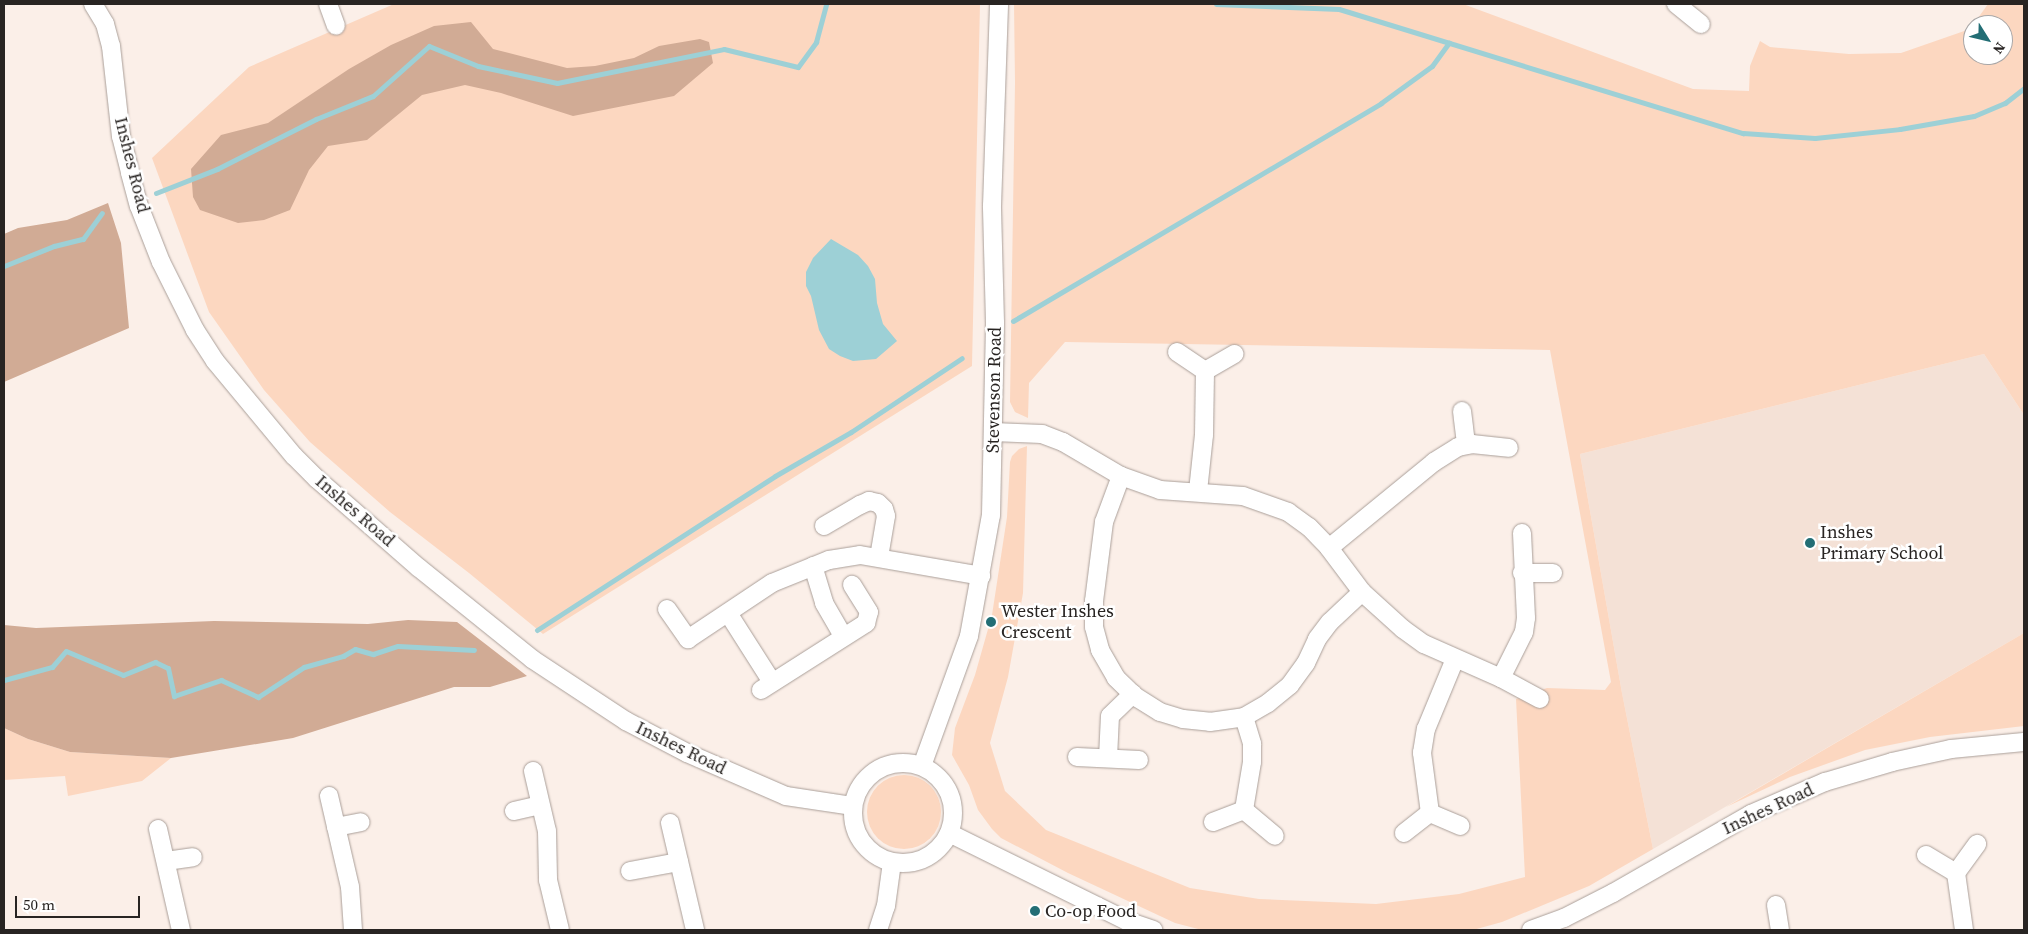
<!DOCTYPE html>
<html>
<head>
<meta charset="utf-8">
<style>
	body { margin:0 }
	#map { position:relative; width:2028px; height:934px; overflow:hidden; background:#fbefe8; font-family:"Source Serif 4",serif }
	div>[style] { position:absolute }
	.built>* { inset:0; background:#f4e1d6 }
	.green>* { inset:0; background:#fcd7c0 }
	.round { border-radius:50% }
	.forest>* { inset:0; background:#d1ab95 }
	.water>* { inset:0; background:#9dd0d6 }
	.stream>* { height:5px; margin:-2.5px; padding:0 2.5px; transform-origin:2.5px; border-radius:2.5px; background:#9dd0d6 }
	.roads { filter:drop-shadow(0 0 1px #aa9f99) drop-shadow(0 0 1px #aa9f99) }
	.minor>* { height:18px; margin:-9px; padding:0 9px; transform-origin:9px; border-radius:9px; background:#fff }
	.minor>.ring { margin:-9px; padding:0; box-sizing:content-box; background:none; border:18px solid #fff; border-radius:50% }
	.dots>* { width:14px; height:14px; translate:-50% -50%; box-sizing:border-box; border:2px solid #fff; border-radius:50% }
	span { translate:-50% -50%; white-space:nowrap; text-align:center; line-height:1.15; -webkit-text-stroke:5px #fff; paint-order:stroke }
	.street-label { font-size:18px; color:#282422 }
	.poi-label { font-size:18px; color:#282422 }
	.left { translate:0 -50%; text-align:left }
	.frame { position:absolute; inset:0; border:5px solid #282422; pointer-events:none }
	.north { position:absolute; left:1963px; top:15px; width:50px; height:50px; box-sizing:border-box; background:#fff; border:1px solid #a9a7a7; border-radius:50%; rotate:126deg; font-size:14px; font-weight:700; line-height:20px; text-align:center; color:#282422 }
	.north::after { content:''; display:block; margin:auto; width:18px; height:22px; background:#236e75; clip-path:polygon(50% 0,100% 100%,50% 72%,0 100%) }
	.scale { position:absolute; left:15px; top:896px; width:125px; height:22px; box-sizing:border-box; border:2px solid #282422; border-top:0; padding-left:6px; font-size:15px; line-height:18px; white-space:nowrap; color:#282422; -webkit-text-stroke:4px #fff; paint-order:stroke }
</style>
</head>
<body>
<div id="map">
	<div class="built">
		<i style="clip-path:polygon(1984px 354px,2024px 415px,2024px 633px,1653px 849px,1622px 693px,1580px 454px)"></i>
	</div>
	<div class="green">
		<i style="clip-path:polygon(394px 4px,980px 4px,972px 366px,543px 634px,469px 573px,390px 512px,310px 442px,264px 390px,209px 312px,152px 158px,249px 67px)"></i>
		<i style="clip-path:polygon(1014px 4px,1463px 4px,1693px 89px,1749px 91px,1750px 66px,1760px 41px,1770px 47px,1849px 54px,1901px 53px,1970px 29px,1973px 26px,1973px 55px,2003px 55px,2003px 25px,1973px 25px,1988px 4px,2024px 4px,2024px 415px,1984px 354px,1580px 454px,1622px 693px,1653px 849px,1589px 886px,1502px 922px,1473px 930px,1202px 930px,1175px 923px,1068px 873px,1001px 838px,992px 829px,978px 810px,969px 785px,952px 755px,955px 728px,975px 675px,992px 615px,1007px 517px,1010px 462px,1012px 456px,1019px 449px,1027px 446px,1023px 593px,1008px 677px,990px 743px,1005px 791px,1046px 830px,1190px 888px,1259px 899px,1376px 904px,1459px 894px,1525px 877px,1516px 699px,1547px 688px,1605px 690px,1611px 682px,1550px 350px,1065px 342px,1029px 383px,1028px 418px,1015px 412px,1010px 402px,1015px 83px)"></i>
		<i style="clip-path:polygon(2024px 633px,2024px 726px,1930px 737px,1865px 750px,1790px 777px,1726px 807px)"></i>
		<i style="clip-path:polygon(4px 728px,28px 739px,70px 752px,171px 758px,142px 781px,68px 796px,65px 776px,4px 780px)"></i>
		<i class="round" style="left:867px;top:775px;width:74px;height:74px"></i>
	</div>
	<div class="forest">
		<i style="clip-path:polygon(471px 22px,493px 49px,567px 68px,595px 66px,634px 58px,659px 46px,700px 39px,709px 42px,713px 63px,674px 96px,573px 116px,501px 93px,465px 85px,422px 95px,367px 140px,328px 146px,309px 170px,290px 210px,264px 220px,238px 223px,200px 210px,193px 197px,191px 169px,221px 135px,268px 123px,349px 69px,391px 45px,434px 26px)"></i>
		<i style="clip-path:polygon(108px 203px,121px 243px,129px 328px,4px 382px,4px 234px,18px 228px,67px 220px)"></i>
		<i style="clip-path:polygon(408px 620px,457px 622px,527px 676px,490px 687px,454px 687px,293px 738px,171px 758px,70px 752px,28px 739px,4px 728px,4px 625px,36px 628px,214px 621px,368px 624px)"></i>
	</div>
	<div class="water">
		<i style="clip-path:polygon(831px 239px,858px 255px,868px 266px,875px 279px,877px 303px,883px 324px,897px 341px,876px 359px,853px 361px,840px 356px,829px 349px,819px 330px,811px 296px,806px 286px,806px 272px,813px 258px)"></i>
	</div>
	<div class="stream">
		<i style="left:1216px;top:4px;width:123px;rotate:2.3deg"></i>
		<i style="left:1339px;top:9px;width:423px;rotate:17.1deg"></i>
		<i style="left:1743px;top:133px;width:72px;rotate:4deg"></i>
		<i style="left:1815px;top:138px;width:85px;rotate:-6deg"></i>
		<i style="left:1900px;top:129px;width:75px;rotate:-10deg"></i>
		<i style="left:1974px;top:116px;width:34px;rotate:-23deg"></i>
		<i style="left:2005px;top:103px;width:24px;rotate:-38deg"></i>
		<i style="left:156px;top:193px;width:66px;rotate:-21.5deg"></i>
		<i style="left:217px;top:169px;width:111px;rotate:-26.8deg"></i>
		<i style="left:316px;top:119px;width:61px;rotate:-22deg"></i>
		<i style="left:373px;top:96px;width:75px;rotate:-41.8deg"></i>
		<i style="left:429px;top:46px;width:53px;rotate:22.2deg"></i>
		<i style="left:478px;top:66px;width:81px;rotate:12.1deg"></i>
		<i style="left:557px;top:83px;width:170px;rotate:-11.5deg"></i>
		<i style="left:724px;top:49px;width:76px;rotate:13.7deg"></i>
		<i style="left:798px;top:67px;width:31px;rotate:-54deg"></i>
		<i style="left:816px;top:42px;width:39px;rotate:-75deg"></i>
		<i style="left:4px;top:266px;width:54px;rotate:-21.8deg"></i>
		<i style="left:54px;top:246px;width:30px;rotate:-14deg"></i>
		<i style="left:83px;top:239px;width:32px;rotate:-54deg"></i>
		<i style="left:1013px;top:321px;width:428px;rotate:-30.6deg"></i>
		<i style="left:1381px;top:103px;width:63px;rotate:-36deg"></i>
		<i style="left:1432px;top:66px;width:29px;rotate:-54deg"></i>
		<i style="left:537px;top:630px;width:283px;rotate:-32.9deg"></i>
		<i style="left:775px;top:476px;width:88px;rotate:-30.1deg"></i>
		<i style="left:851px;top:432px;width:133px;rotate:-33.7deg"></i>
		<i style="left:4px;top:680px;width:50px;rotate:-15.2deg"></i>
		<i style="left:52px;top:667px;width:21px;rotate:-49deg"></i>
		<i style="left:66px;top:651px;width:62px;rotate:22.8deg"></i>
		<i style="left:123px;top:675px;width:35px;rotate:-22deg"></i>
		<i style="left:155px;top:662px;width:14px;rotate:25deg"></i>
		<i style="left:168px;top:668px;width:29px;rotate:78deg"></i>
		<i style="left:174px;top:696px;width:50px;rotate:-18.8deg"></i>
		<i style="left:221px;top:680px;width:41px;rotate:24.7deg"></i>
		<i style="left:258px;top:697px;width:55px;rotate:-33.1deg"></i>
		<i style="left:304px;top:667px;width:41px;rotate:-15.8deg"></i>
		<i style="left:343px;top:656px;width:14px;rotate:-30deg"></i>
		<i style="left:355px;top:649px;width:19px;rotate:16deg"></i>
		<i style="left:373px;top:654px;width:26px;rotate:-18deg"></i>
		<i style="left:398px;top:646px;width:76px;rotate:3deg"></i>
	</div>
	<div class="roads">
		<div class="minor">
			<i style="left:93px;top:4px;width:23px;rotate:59deg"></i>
			<i style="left:105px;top:24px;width:23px;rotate:75deg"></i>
			<i style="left:111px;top:46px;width:91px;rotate:83.7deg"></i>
			<i style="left:121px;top:136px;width:38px;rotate:76deg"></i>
			<i style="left:130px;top:173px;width:34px;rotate:75deg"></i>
			<i style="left:139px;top:206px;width:60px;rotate:68.6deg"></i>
			<i style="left:161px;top:262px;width:76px;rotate:63.4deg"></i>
			<i style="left:195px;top:330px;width:37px;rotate:57deg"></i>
			<i style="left:215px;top:361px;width:124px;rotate:50.3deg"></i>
			<i style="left:294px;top:456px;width:33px;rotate:45deg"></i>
			<i style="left:317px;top:479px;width:135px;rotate:41.1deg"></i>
			<i style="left:419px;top:568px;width:145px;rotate:38.8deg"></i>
			<i style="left:532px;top:659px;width:113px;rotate:33.4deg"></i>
			<i style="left:626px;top:721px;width:69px;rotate:27.7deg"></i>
			<i style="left:687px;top:753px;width:108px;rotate:23.5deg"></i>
			<i style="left:786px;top:796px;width:68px;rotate:8.5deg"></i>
			<i style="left:328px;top:4px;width:23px;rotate:70deg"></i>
			<i style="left:1676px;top:4px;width:32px;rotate:39deg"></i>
			<i style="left:1177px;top:352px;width:34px;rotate:34deg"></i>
			<i style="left:1205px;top:371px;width:34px;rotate:-30deg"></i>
			<i style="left:1462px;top:411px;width:34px;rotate:83deg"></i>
			<i style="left:993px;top:432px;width:49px;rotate:2.3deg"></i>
			<i style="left:1042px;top:434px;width:22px;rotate:21deg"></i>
			<i style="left:1063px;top:442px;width:67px;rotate:30.4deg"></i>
			<i style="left:1121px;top:476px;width:41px;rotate:19.7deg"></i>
			<i style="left:1160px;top:490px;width:83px;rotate:4.1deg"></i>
			<i style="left:1243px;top:496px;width:48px;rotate:19.6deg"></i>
			<i style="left:1288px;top:512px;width:26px;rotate:36deg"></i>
			<i style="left:1309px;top:527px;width:29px;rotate:46deg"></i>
			<i style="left:1329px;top:548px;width:55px;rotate:53.1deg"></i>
			<i style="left:1362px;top:592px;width:55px;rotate:42.1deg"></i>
			<i style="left:1403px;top:629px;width:26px;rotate:36deg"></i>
			<i style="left:1424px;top:644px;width:84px;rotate:23.8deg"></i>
			<i style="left:1501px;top:678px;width:44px;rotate:28.3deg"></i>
			<i style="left:1121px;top:476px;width:49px;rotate:110.3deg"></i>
			<i style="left:1104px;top:522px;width:80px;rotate:97.2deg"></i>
			<i style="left:1094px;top:601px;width:26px;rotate:90deg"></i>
			<i style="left:1094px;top:627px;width:24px;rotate:75deg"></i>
			<i style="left:1100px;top:650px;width:32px;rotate:60deg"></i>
			<i style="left:1116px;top:678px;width:28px;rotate:44deg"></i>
			<i style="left:1136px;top:697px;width:28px;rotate:32deg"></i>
			<i style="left:1160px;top:712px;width:24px;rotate:17deg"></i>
			<i style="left:1183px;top:719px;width:27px;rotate:6deg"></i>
			<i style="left:1210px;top:722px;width:34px;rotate:-8deg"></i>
			<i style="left:1244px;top:717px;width:28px;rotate:-30deg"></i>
			<i style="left:1268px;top:703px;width:28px;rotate:-39deg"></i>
			<i style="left:1290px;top:685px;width:27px;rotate:-54deg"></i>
			<i style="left:1306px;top:663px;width:26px;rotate:-65deg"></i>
			<i style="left:1317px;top:639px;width:21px;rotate:-53deg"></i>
			<i style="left:1330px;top:622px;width:44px;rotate:-43.2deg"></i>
			<i style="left:1198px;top:491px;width:56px;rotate:-83.9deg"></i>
			<i style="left:1204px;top:435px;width:64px;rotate:-89.1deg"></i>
			<i style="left:824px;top:526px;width:42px;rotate:-30.3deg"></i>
			<i style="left:860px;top:505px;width:10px;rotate:-24deg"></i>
			<i style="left:869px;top:501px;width:9px;rotate:13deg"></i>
			<i style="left:878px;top:503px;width:8px;rotate:45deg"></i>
			<i style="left:884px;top:509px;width:7px;rotate:74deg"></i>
			<i style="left:886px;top:516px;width:42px;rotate:99.7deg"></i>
			<i style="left:1329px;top:548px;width:136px;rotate:-39.3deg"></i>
			<i style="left:1434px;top:462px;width:28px;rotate:-32deg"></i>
			<i style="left:1458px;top:447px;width:14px;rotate:-12deg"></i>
			<i style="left:1472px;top:444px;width:37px;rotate:6deg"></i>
			<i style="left:813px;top:566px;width:39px;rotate:73deg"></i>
			<i style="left:824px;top:603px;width:39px;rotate:60deg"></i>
			<i style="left:1522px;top:573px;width:31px"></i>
			<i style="left:667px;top:609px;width:37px;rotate:55deg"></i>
			<i style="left:688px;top:639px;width:101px;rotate:-33.7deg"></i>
			<i style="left:772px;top:583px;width:61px;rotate:-22deg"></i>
			<i style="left:829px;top:560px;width:31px;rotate:-9deg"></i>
			<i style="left:860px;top:555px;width:123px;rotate:9.8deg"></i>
			<i style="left:728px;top:613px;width:82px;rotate:57.5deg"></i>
			<i style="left:1501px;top:678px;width:51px;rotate:-63.4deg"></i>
			<i style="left:1524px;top:632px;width:14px;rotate:-82deg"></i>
			<i style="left:1526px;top:618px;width:85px;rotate:-92.7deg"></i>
			<i style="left:761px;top:690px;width:125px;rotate:-32.5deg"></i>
			<i style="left:866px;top:623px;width:11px;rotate:-75deg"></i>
			<i style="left:869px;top:612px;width:32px;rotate:-122deg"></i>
			<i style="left:1244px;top:717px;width:28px;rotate:73deg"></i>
			<i style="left:1252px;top:744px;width:18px;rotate:90deg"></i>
			<i style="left:1252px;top:762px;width:49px;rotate:99.5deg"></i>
			<i style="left:1077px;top:757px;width:62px;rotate:2.8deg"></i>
			<i style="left:1108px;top:758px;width:42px;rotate:-87.3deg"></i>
			<i style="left:1110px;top:716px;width:32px;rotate:-44deg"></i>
			<i class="ring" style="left:853px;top:763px;width:82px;height:82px"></i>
			<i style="left:922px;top:766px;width:138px;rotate:-70.1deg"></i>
			<i style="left:969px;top:636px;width:123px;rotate:-79.7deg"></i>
			<i style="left:991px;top:515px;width:192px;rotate:-88.8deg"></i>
			<i style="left:995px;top:323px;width:117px;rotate:-91.5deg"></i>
			<i style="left:992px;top:206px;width:202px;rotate:-88deg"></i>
			<i style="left:533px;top:771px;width:62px;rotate:76.9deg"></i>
			<i style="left:547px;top:831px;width:49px;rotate:88.8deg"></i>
			<i style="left:548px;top:880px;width:51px;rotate:76.5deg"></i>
			<i style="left:329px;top:796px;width:93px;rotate:77deg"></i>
			<i style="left:350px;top:887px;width:43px;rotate:86deg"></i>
			<i style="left:514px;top:811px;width:27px;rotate:-13deg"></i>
			<i style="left:1430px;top:813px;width:61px;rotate:-97.6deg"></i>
			<i style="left:1422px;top:753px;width:24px;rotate:-81deg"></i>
			<i style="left:1426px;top:729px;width:76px;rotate:-67.5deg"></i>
			<i style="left:1213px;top:822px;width:33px;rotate:-21deg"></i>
			<i style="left:1244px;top:810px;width:40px;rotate:40deg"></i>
			<i style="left:670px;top:823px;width:110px;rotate:76.8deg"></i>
			<i style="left:336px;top:827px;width:25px;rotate:-11deg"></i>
			<i style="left:158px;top:829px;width:104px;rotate:77.2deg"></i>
			<i style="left:949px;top:833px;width:199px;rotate:26.3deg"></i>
			<i style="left:1127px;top:921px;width:28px;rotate:19deg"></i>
			<i style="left:1404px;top:833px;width:33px;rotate:-38deg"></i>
			<i style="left:1430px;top:813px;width:33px;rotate:23deg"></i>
			<i style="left:1926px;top:855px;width:35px;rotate:31deg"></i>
			<i style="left:1956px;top:873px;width:36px;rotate:-54deg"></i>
			<i style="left:166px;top:861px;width:27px;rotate:-8deg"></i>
			<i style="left:630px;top:871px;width:50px;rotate:-10.4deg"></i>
			<i style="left:1956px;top:873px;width:58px;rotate:82deg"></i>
			<i style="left:1776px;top:905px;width:25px;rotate:81deg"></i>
			<i style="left:878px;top:930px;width:25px;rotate:-72deg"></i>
			<i style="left:886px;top:906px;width:44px;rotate:-82.2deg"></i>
			<i style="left:1531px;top:930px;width:35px;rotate:-20deg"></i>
			<i style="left:1564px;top:918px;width:55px;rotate:-27deg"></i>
			<i style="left:1613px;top:893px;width:159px;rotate:-29.8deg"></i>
			<i style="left:1751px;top:814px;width:81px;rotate:-23.4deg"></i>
			<i style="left:1825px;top:782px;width:70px;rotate:-16.6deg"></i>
			<i style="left:1892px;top:762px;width:60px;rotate:-12.4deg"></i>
			<i style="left:1951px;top:749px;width:73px;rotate:-5.5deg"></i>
		</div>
	</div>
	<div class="dots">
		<i style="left:1810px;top:543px;background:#236e75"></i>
		<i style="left:991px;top:622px;background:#236e75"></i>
		<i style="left:1035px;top:911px;background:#236e75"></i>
	</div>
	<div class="street-label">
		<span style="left:132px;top:165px;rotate:76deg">Inshes Road</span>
		<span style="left:994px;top:390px;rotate:-89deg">Stevenson Road</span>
		<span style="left:355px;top:511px;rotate:41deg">Inshes Road</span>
		<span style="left:681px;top:748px;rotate:26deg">Inshes Road</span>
		<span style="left:1768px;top:809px;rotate:-25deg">Inshes Road</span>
	</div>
	<div class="poi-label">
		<span class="left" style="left:1820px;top:543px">Inshes<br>Primary School</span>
		<span class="left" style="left:1001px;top:622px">Wester Inshes<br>Crescent</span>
		<span class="left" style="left:1045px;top:911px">Co-op Food</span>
	</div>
	<div class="frame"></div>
	<div class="north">N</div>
	<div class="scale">50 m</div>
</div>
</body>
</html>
